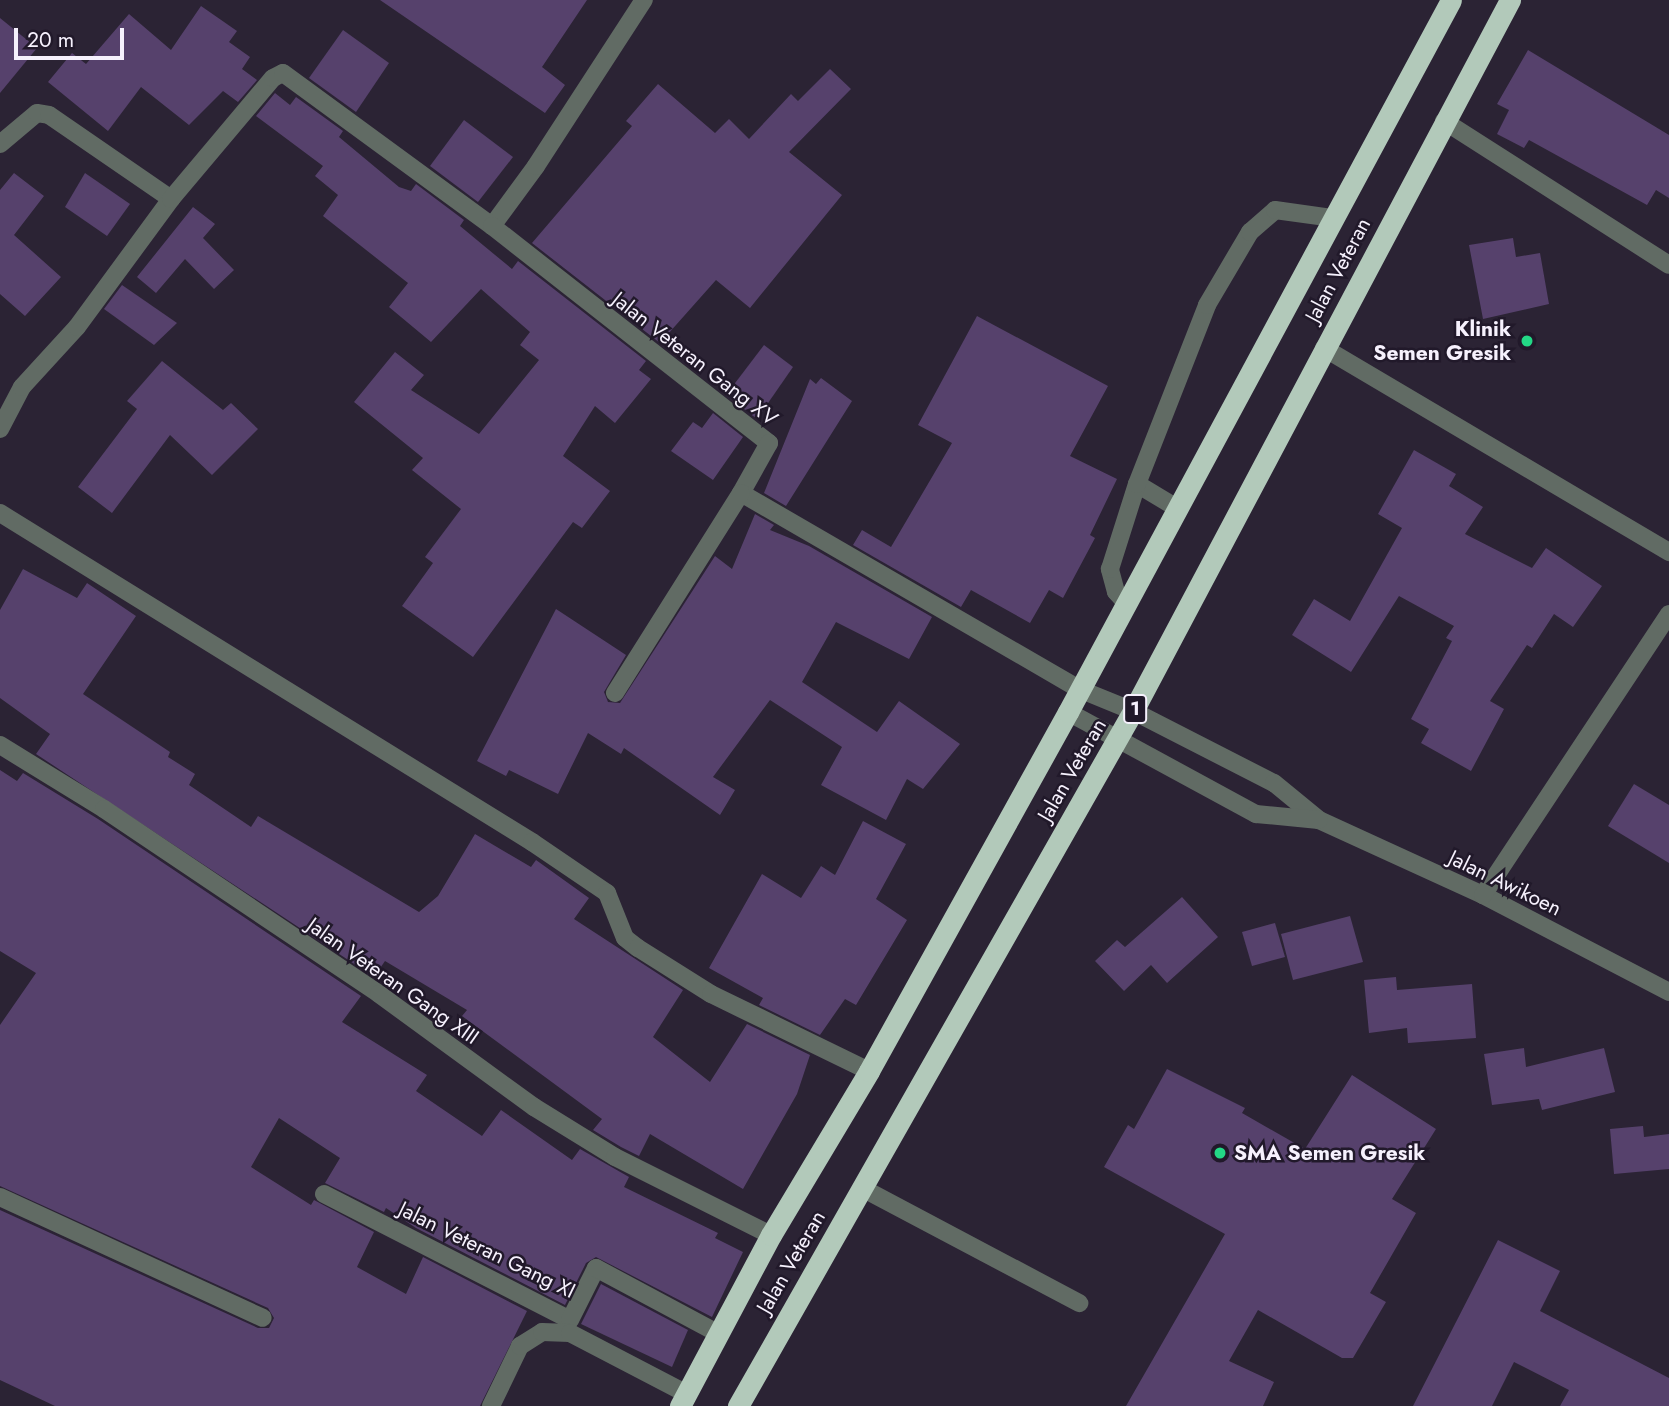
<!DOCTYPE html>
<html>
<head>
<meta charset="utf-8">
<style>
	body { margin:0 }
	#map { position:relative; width:1669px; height:1406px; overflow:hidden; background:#2b2334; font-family:Jost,sans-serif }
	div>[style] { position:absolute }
	.building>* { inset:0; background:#56416c }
	.minor>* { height:18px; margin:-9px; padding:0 9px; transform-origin:9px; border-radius:9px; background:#616b64 }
	.highway>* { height:21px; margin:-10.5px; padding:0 10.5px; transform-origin:10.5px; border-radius:10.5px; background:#b2c9ba }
	.dots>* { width:19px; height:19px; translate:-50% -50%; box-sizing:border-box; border:4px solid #21192a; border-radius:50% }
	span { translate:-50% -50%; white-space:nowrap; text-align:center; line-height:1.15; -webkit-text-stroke:5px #21192a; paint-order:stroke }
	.shield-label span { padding:2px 5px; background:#21192a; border:2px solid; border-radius:5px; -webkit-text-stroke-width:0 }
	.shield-label { font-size:19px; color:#f6f1fd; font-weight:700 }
	.street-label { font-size:21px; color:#f6f1fd }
	.poi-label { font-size:21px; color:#f6f1fd; font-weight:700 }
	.right { translate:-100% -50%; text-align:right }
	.left { translate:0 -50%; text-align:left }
	.scale { position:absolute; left:14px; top:28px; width:110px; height:32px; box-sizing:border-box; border:4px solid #f6f1fd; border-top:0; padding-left:9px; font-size:21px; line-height:24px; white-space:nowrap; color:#f6f1fd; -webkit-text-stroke:5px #21192a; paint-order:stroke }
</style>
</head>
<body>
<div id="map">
	<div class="building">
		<i style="clip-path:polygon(380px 0,587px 0,542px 67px,565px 85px,545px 113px)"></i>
		<i style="clip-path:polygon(201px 6px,237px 31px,229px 42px,250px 57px,242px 69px,257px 80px,238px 102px,223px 91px,189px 125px,141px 87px,108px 131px,48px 82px,72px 53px,86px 64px,129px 14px,171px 50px)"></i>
		<i style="clip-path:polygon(0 18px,37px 48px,0 93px)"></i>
		<i style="clip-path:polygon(343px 30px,389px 63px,356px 112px,309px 78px)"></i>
		<i style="clip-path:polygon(1528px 50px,1669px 135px,1669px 198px,1656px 190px,1647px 205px,1529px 140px,1524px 148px,1497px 134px,1509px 110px,1497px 104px)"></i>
		<i style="clip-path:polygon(830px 69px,851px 89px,789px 152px,842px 195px,750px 308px,716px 280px,660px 343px,532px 243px,632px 126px,626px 121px,658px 84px,715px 133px,729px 119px,749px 139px,791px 94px,798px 101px)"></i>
		<i style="clip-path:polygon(275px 93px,290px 105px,296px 97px,343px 131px,339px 137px,399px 187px,411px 191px,416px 184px,464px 220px,460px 226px,512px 269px,518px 261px,646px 361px,639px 370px,651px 379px,615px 423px,595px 406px,563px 456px,610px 491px,582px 528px,573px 522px,473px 657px,402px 606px,433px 563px,425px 557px,461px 509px,412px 470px,423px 458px,354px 402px,395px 352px,424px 375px,411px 390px,479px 434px,539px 360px,520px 345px,530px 332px,481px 289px,431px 342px,389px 307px,408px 283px,323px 216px,338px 195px,315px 176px,323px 166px,256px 116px)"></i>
		<i style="clip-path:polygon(464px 120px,513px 157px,478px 202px,430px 166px)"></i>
		<i style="clip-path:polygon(14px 173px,44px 196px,14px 235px,61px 277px,25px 316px,0 294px,0 190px)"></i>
		<i style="clip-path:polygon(85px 173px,130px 204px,107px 236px,65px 207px)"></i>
		<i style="clip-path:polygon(193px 207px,215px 224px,203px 238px,234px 270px,214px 289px,185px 259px,156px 293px,137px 277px)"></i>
		<i style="clip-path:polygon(1513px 238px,1516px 257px,1540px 253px,1549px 304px,1483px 319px,1469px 245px)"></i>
		<i style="clip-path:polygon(122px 285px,177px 323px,154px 345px,104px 309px)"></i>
		<i style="clip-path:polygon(977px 316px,1108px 386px,1070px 456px,1117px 479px,1090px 535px,1095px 538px,1063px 598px,1049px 590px,1030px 623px,971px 590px,961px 607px,853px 545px,862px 530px,891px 547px,952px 443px,918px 425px)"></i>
		<i style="clip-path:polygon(764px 345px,793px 367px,757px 419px,726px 395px)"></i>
		<i style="clip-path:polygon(162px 361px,223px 410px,231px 403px,258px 429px,212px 475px,170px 435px,112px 513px,78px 487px,137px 409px,127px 401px)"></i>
		<i style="clip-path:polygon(821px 378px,852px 401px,786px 506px,764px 493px,810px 379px,816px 384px)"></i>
		<i style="clip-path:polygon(713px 413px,743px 437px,713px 480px,671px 451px,693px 422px,702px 428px)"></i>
		<i style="clip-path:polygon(1414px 450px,1456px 474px,1449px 486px,1483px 507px,1465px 534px,1532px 568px,1546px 548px,1602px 586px,1573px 627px,1554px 614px,1532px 648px,1527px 645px,1490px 701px,1504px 709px,1471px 771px,1421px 743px,1429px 729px,1411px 719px,1452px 641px,1446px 638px,1454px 626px,1399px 596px,1351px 672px,1292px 635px,1314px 599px,1350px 621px,1402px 528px,1378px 514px)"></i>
		<i style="clip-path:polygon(755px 514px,774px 525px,770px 530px,809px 546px,932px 617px,909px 659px,836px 622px,802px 682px,877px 732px,899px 701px,960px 744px,923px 789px,907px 779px,886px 820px,821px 785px,842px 747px,770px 700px,713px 777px,735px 790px,720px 815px,624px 748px,621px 754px,588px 733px,558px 794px,509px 770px,506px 776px,477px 761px,556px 609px,626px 655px,604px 692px,608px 702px,620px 703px,715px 556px,732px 569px)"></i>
		<i style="clip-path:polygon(23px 569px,77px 598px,87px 583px,136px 616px,83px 694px,170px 752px,168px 757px,195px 774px,189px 785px,251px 827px,258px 816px,419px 912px,438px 896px,475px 834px,531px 867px,536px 860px,589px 898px,574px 919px,683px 990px,653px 1037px,710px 1082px,747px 1024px,810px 1055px,797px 1094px,743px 1189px,650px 1134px,639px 1156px,621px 1147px,593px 1130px,602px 1119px,462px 1016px,467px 1010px,385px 961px,374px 977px,36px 754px,50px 734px,0 698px,0 610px)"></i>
		<i style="clip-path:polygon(0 770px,17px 781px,23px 773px,98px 819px,361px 996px,342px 1022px,427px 1075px,416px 1091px,482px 1136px,501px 1110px,572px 1160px,580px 1149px,629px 1177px,624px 1187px,718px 1233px,715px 1238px,743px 1252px,712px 1317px,596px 1257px,586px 1263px,565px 1305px,416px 1228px,386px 1208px,384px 1212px,325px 1183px,340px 1158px,279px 1118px,251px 1167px,311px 1205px,314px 1200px,374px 1232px,357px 1267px,406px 1294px,423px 1257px,527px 1311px,480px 1406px,55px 1406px,0 1380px,0 1210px,258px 1328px,269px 1328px,274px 1318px,268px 1308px,0 1186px,0 1025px,36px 973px,0 951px)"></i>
		<i style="clip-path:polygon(1634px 784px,1669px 805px,1669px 863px,1608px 826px)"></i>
		<i style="clip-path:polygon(863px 821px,906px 844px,876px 899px,907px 920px,856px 1005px,845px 999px,820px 1035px,759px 1005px,763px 998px,709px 968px,762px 874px,801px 898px,821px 866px,835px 875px)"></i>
		<i style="clip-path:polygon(1182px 897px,1218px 937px,1167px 983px,1151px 965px,1124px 991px,1095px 961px,1117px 940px,1125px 947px)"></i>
		<i style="clip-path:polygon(1350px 916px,1363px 962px,1293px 980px,1281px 934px)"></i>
		<i style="clip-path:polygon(1275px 923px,1285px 957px,1252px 966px,1242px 932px)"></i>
		<i style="clip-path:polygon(1396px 977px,1397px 990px,1472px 984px,1476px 1038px,1408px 1043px,1407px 1028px,1369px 1033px,1364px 980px)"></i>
		<i style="clip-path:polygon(1524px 1048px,1526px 1067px,1604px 1048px,1615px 1092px,1542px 1110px,1539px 1099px,1492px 1105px,1484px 1054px)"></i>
		<i style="clip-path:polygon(1167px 1069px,1245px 1108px,1242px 1113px,1305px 1149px,1352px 1075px,1436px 1129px,1392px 1199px,1416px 1213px,1370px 1293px,1386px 1302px,1353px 1358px,1342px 1358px,1258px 1310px,1229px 1361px,1274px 1382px,1263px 1406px,1126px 1406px,1225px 1234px,1104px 1167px,1128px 1125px,1134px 1129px)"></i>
		<i style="clip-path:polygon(1643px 1126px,1644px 1137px,1669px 1134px,1669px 1169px,1614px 1174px,1610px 1129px)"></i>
		<i style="clip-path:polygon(1498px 1240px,1560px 1271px,1540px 1311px,1669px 1378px,1669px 1406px,1560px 1406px,1569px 1390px,1514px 1362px,1492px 1406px,1413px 1406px)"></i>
		<i style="clip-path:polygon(601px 1284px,688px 1330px,672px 1367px,581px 1324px)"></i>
	</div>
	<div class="minor">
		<i style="left:1444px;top:121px;width:267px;rotate:32.6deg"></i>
		<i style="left:0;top:144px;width:48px;rotate:-40deg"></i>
		<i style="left:37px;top:113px;width:12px;rotate:9deg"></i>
		<i style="left:49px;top:115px;width:148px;rotate:34.5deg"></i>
		<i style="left:492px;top:226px;width:74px;rotate:-53.7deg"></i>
		<i style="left:536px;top:166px;width:198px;rotate:-57deg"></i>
		<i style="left:1324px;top:348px;width:401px;rotate:30.6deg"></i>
		<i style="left:0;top:429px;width:47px;rotate:-62.4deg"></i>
		<i style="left:22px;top:387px;width:81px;rotate:-47.5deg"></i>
		<i style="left:77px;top:327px;width:159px;rotate:-53.7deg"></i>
		<i style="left:171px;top:199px;width:158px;rotate:-49.9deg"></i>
		<i style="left:273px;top:78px;width:11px;rotate:-27deg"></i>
		<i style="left:283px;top:73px;width:259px;rotate:36.2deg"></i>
		<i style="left:492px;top:226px;width:352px;rotate:38.1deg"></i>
		<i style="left:769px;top:443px;width:57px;rotate:119.2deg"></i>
		<i style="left:741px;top:493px;width:391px;rotate:30.1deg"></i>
		<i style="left:1079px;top:689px;width:58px;rotate:22.2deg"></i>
		<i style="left:1133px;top:711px;width:158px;rotate:27.1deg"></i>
		<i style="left:1274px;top:783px;width:58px;rotate:39.4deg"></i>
		<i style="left:1319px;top:820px;width:180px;rotate:24.6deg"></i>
		<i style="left:1483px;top:895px;width:210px;rotate:27.5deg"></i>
		<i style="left:1137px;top:484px;width:47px;rotate:31deg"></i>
		<i style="left:0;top:513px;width:626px;rotate:31.73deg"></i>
		<i style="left:532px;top:842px;width:91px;rotate:34.2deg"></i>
		<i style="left:607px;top:893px;width:48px;rotate:68.2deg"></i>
		<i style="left:625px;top:938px;width:16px;rotate:38deg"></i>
		<i style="left:638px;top:948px;width:86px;rotate:32.2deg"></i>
		<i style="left:711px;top:994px;width:176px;rotate:26deg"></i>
		<i style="left:1126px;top:603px;width:15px;rotate:-132deg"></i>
		<i style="left:1116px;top:592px;width:24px;rotate:-105deg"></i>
		<i style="left:1110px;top:569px;width:89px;rotate:-72.4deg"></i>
		<i style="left:1137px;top:484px;width:192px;rotate:-68.6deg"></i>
		<i style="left:1207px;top:305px;width:85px;rotate:-59.5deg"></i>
		<i style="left:1250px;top:232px;width:33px;rotate:-41deg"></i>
		<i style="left:1275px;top:210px;width:59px;rotate:7.9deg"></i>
		<i style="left:615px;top:693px;width:236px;rotate:-57.8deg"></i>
		<i style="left:1068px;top:712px;width:214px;rotate:28.5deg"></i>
		<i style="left:1256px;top:814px;width:63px;rotate:5.4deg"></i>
		<i style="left:0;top:745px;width:122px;rotate:31.6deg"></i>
		<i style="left:104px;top:809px;width:331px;rotate:33.9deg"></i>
		<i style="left:379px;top:994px;width:192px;rotate:36.1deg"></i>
		<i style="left:534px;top:1107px;width:95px;rotate:31.7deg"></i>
		<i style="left:615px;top:1157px;width:174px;rotate:26.6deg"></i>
		<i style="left:1483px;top:895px;width:337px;rotate:-56.5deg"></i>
		<i style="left:862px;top:1188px;width:246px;rotate:27.9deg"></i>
		<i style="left:324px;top:1194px;width:276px;rotate:27.1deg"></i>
		<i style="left:570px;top:1320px;width:58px;rotate:-63.4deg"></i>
		<i style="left:596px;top:1268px;width:140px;rotate:28.2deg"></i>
		<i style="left:0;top:1197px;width:289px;rotate:24.7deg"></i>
		<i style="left:491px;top:1406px;width:67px;rotate:-64.2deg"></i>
		<i style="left:520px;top:1346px;width:26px;rotate:-32deg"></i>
		<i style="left:542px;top:1332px;width:28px;rotate:2deg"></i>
		<i style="left:570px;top:1333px;width:132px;rotate:27.5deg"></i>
	</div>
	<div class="highway">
		<i style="left:680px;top:1406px;width:194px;rotate:-62deg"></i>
		<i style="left:771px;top:1235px;width:191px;rotate:-59.1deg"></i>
		<i style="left:869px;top:1071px;width:410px;rotate:-61deg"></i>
		<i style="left:1068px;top:712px;width:808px;rotate:-61.72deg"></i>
		<i style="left:738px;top:1406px;width:799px;rotate:-60.39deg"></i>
		<i style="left:1133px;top:711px;width:805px;rotate:-62.07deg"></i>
	</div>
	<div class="dots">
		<i style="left:1527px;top:341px;background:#23d886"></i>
		<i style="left:1220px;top:1153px;background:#23d886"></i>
	</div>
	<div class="shield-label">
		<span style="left:1135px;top:709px">1</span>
	</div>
	<div class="street-label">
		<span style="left:1338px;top:270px;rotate:-62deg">Jalan Veteran</span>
		<span style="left:695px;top:359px;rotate:38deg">Jalan Veteran Gang XV</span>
		<span style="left:1072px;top:770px;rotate:-60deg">Jalan Veteran</span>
		<span style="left:1505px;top:883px;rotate:26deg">Jalan Awikoen</span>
		<span style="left:393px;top:981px;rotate:35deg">Jalan Veteran Gang XIII</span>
		<span style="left:487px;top:1250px;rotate:26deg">Jalan Veteran Gang XI</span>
		<span style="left:791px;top:1262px;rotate:-60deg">Jalan Veteran</span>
	</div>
	<div class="poi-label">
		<span class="right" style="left:1511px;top:341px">Klinik<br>Semen Gresik</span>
		<span class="left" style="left:1234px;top:1153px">SMA Semen Gresik</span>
	</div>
	<div class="scale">20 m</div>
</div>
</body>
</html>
